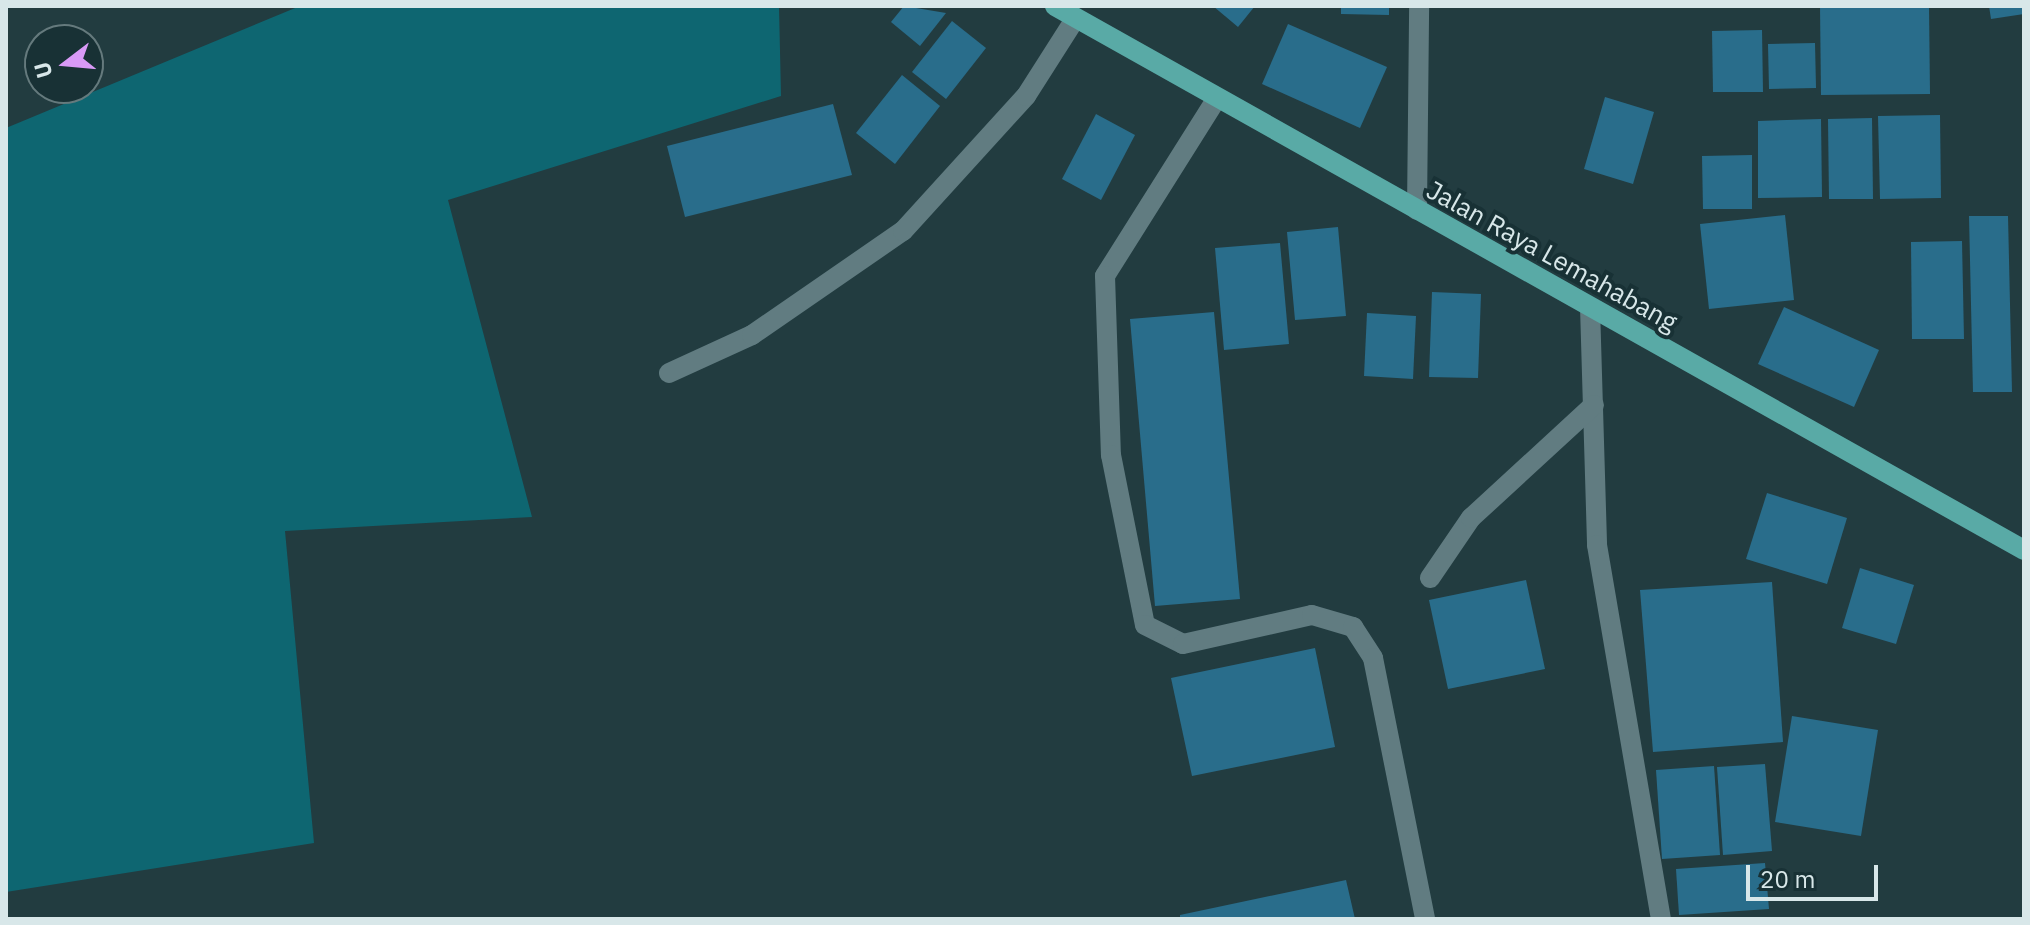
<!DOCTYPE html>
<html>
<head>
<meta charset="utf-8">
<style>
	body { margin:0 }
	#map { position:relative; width:2030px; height:925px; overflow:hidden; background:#223c40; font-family:"IBM Plex Sans",sans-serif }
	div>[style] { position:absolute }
	.green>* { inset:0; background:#0e6671 }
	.building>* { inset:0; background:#296d8b }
	.service>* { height:20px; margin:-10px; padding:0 10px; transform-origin:10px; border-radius:10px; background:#617c81 }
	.minor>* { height:20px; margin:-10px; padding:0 10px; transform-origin:10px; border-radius:10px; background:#617c81 }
	.primary>* { height:20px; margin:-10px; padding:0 10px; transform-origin:10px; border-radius:10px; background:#59aaa6 }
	span { translate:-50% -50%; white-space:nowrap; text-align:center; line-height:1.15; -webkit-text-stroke:8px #183135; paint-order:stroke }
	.street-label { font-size:26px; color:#d8e7e9 }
	.frame { position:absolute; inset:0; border:8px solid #d8e7e9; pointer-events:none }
	.north { position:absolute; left:24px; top:24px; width:80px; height:80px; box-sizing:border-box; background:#183135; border:2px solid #657a7d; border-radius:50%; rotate:254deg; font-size:22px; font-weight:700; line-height:32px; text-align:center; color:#d8e7e9 }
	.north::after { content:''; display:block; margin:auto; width:28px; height:36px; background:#d99af7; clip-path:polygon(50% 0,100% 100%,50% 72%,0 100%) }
	.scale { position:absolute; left:1746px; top:865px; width:132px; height:36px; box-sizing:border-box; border:4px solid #d8e7e9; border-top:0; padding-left:10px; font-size:24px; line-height:28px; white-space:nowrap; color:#d8e7e9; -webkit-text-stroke:6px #183135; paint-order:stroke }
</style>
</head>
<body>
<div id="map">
	<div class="green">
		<i style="clip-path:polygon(300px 6px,779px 6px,781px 96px,448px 200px,532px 517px,285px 531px,314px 843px,6px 892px,6px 128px)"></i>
	</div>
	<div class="building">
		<i style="clip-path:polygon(904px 6px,946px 13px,920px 46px,891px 22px)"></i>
		<i style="clip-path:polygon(1213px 6px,1255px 6px,1238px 27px)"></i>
		<i style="clip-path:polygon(1341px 6px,1389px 6px,1389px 15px,1341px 14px)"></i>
		<i style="clip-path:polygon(1820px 6px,1929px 6px,1930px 94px,1821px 95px)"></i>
		<i style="clip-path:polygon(1989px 6px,2024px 6px,2024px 14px,1991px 19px)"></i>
		<i style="clip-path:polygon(952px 21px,986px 48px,946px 99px,912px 72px)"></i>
		<i style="clip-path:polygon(1288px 24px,1387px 67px,1360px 128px,1262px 84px)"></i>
		<i style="clip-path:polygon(1762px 30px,1763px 92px,1713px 92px,1712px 31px)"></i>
		<i style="clip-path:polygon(1815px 43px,1816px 88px,1769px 89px,1768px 44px)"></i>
		<i style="clip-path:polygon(902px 75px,940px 106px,895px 164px,856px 133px)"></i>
		<i style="clip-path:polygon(1605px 97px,1654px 112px,1633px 184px,1584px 169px)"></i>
		<i style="clip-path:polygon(833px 104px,852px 175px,685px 217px,667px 146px)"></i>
		<i style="clip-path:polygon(1096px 114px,1135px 135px,1101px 200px,1062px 179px)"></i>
		<i style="clip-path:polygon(1940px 115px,1941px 198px,1880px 199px,1878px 116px)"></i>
		<i style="clip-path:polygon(1872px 118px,1873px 199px,1829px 199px,1828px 119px)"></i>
		<i style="clip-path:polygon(1821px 119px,1822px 197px,1758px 198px,1758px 121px)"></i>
		<i style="clip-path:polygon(1752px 155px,1752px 209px,1703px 209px,1702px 156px)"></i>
		<i style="clip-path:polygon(1785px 215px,1794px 300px,1709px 309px,1700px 224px)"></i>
		<i style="clip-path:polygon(1969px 216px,2008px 216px,2012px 392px,1973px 392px)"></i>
		<i style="clip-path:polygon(1338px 227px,1346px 316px,1295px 320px,1287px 232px)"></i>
		<i style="clip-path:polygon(1962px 241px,1964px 339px,1912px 339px,1911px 242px)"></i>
		<i style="clip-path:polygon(1280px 243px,1289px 344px,1224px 350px,1215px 248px)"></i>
		<i style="clip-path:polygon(1432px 292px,1481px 294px,1478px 378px,1429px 377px)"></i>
		<i style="clip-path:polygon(1784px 307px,1879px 350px,1854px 407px,1758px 364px)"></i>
		<i style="clip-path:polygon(1214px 312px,1240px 599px,1155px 606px,1130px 319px)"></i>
		<i style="clip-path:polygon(1367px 313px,1416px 316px,1413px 379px,1364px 376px)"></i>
		<i style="clip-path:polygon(1767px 493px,1847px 518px,1827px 584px,1746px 559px)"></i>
		<i style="clip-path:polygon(1860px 568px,1914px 585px,1896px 644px,1842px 628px)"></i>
		<i style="clip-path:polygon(1526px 580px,1545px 669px,1448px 689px,1429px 600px)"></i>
		<i style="clip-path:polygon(1772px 582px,1783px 742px,1653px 752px,1640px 590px)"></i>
		<i style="clip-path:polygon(1315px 648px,1335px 747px,1192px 776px,1171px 678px)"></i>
		<i style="clip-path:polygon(1792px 716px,1878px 730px,1861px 836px,1775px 822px)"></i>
		<i style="clip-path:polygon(1765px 764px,1772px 851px,1723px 855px,1717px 767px)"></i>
		<i style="clip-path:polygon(1714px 766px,1720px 855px,1662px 859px,1656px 770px)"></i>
		<i style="clip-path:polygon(1765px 863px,1769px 909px,1679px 915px,1676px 869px)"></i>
		<i style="clip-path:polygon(1346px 880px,1355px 919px,1180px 919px,1180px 915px)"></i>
	</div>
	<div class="service">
		<i style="left:1217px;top:98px;width:210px;rotate:122.2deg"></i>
		<i style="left:1105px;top:276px;width:179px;rotate:88.1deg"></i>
		<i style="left:1111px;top:455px;width:173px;rotate:78.7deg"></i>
		<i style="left:1145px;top:625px;width:42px;rotate:26.6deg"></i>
		<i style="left:1183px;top:644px;width:132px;rotate:-12.7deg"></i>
		<i style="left:1312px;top:615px;width:43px;rotate:16.3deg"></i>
		<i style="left:1353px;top:627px;width:37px;rotate:57deg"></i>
		<i style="left:1373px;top:658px;width:266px;rotate:78.7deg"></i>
		<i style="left:1590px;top:307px;width:238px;rotate:88.3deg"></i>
		<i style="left:1597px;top:545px;width:379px;rotate:80.3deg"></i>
		<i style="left:1430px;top:578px;width:73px;rotate:-55.7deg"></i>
		<i style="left:1471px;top:518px;width:167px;rotate:-42.6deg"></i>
	</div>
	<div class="minor">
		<i style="left:1417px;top:210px;width:204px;rotate:-89.4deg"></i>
		<i style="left:669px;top:373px;width:91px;rotate:-24.6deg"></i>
		<i style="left:752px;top:335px;width:183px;rotate:-34.6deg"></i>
		<i style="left:903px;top:231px;width:183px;rotate:-47.7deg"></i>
		<i style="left:1026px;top:96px;width:91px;rotate:-57.5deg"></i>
	</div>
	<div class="primary">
		<i style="left:1055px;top:6px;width:1111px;rotate:29.31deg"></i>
	</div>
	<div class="street-label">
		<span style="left:1552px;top:256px;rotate:29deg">Jalan Raya Lemahabang</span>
	</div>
	<div class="frame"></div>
	<div class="north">U</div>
	<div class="scale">20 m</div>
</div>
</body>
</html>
